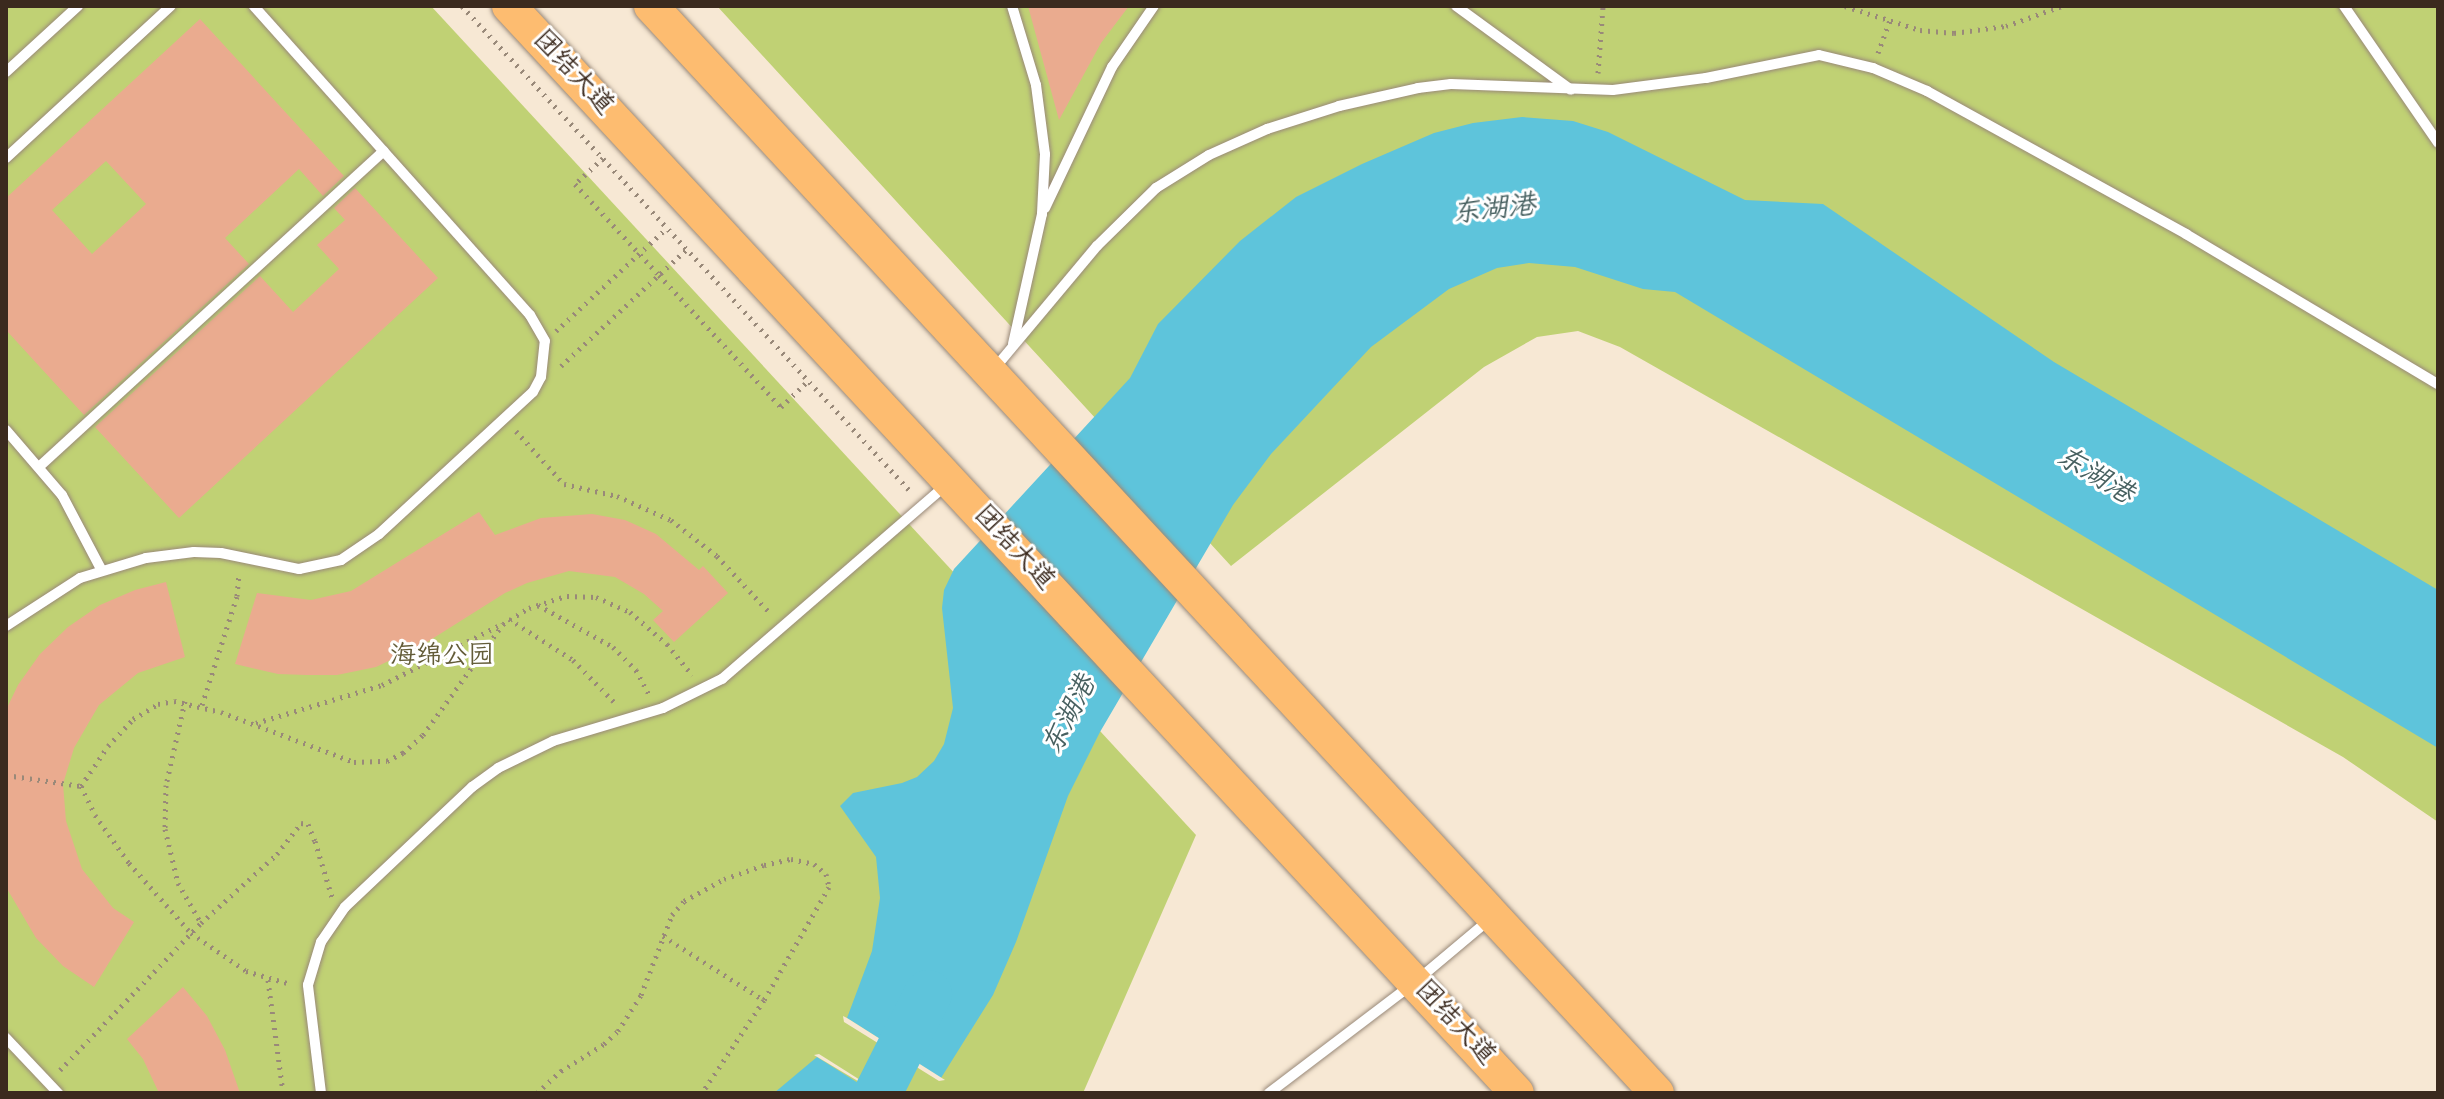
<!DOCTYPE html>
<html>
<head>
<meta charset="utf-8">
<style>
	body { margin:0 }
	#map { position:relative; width:2444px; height:1099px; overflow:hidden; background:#f7e8d4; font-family:"Indie Flower","LXGW WenKai TC",sans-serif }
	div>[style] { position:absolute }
	.green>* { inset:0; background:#c0d174 }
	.water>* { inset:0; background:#5ec4db }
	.pier>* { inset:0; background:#f7e8d4 }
	.river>* { height:48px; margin:-24px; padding:0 24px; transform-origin:24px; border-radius:24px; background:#5ec4db }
	.building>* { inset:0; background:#eaab8f }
	.path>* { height:5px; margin-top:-2.5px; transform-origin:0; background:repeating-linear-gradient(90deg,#998979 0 2px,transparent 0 8px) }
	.roads { filter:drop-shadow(0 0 2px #998979) drop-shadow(0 0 2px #998979) }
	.service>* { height:10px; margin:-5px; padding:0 5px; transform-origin:5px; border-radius:5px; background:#fff }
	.primary>* { height:34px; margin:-17px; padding:0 17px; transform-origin:17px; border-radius:17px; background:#fdbc70 }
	span { translate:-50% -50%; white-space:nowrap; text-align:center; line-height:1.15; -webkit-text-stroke:6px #fff; paint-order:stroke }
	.street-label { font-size:26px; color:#3b2a1e }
	.park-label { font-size:26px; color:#635c38 }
	.water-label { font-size:28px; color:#476060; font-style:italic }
	.frame { position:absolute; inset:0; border:8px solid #3b2a1e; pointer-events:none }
</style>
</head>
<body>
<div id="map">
	<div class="green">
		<i style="clip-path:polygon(6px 6px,431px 6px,1196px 835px,1083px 1093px,6px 1093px)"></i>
		<i style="clip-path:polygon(717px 6px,2438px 6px,2438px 822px,2343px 757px,1620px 347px,1578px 331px,1537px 337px,1484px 367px,1231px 566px)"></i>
	</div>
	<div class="water">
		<i style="clip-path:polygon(1522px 117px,1573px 121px,1608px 132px,1745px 200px,1823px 204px,2054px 362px,2438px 590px,2438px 748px,1675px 292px,1643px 289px,1575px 267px,1529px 263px,1497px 268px,1449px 289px,1371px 347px,1271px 454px,1233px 505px,1100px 732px,1068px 796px,1016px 942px,993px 995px,941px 1078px,847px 1018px,872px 951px,880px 898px,876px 857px,840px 806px,853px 793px,902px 783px,917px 777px,934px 761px,944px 744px,953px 708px,942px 608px,944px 590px,954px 569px,1130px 378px,1158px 324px,1240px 241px,1296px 197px,1362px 164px,1434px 133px,1473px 123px)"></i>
		<i style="clip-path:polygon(817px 1057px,874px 1093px,774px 1093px)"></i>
	</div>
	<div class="pier">
		<i style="clip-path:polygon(843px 1016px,847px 1018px,945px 1080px,939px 1081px,844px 1022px)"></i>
		<i style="clip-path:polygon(819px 1054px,876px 1090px,878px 1093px,814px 1055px)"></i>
	</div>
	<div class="river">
		<i style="left:878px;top:1093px;width:111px;rotate:-63.2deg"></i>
	</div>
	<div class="building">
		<i style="clip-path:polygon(1028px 6px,1129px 6px,1101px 43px,1059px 120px)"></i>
		<i style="clip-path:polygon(evenodd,200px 19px,344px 176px,323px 196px,299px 169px,225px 238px,249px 264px,84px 415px,6px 330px,6px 198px,200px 19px,106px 161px,146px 204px,92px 254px,52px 210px,106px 161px)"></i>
		<i style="clip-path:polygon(355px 188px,438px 278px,179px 518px,95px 427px,260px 276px,293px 312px,339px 269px,317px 245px,345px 220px,334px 208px)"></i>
		<i style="clip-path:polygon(479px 512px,495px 535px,541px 518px,592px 514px,625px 520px,656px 534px,699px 570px,703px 566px,728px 593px,674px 642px,653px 620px,663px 611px,644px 594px,615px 577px,569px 571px,527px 583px,505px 593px,424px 644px,376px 667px,337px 675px,307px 675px,278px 674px,235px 664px,257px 593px,311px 600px,351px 591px)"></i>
		<i style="clip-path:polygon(166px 582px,185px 657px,138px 673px,99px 705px,74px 748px,63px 784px,66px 821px,82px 869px,113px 908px,134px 922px,94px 987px,63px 966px,36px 938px,6px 887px,6px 710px,18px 685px,40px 654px,68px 627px,100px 605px,135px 590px)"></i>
		<i style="clip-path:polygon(183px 987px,207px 1016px,225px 1050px,240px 1093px,159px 1093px,143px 1059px,127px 1039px)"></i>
	</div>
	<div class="path">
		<i style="left:462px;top:6px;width:663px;rotate:47.26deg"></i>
		<i style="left:1845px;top:6px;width:79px;rotate:17.7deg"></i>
		<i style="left:1920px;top:30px;width:34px;rotate:5deg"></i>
		<i style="left:1954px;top:33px;width:52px;rotate:-7.7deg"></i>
		<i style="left:2006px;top:26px;width:59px;rotate:-19.7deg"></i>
		<i style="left:1878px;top:53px;width:35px;rotate:-70deg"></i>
		<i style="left:1598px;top:73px;width:67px;rotate:-85.7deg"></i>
		<i style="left:603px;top:158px;width:38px;rotate:137deg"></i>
		<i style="left:575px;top:184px;width:124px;rotate:47.3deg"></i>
		<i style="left:659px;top:275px;width:180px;rotate:47.3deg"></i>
		<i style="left:781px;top:407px;width:37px;rotate:-44deg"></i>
		<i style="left:556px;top:331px;width:151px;rotate:-42.9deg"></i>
		<i style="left:561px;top:366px;width:172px;rotate:-42.9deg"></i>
		<i style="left:516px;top:431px;width:72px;rotate:47.8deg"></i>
		<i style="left:564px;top:484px;width:54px;rotate:12.8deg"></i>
		<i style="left:617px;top:496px;width:59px;rotate:24deg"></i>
		<i style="left:671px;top:520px;width:58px;rotate:38deg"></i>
		<i style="left:717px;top:556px;width:78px;rotate:47.1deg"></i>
		<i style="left:538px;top:605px;width:86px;rotate:29.2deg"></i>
		<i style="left:613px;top:647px;width:33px;rotate:45deg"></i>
		<i style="left:636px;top:670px;width:27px;rotate:62deg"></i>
		<i style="left:509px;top:619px;width:76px;rotate:32.6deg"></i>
		<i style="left:573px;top:660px;width:63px;rotate:45.6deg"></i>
		<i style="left:185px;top:701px;width:86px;rotate:102.7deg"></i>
		<i style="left:166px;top:785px;width:44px;rotate:91.3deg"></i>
		<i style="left:165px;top:829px;width:56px;rotate:76.5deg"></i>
		<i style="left:178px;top:883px;width:46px;rotate:60.1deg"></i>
		<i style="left:202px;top:705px;width:114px;rotate:-72.2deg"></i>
		<i style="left:237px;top:596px;width:23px;rotate:-85deg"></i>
		<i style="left:256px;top:723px;width:132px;rotate:-16.8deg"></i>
		<i style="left:382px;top:685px;width:130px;rotate:-27deg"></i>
		<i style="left:6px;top:775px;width:76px;rotate:8.3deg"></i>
		<i style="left:81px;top:786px;width:48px;rotate:-56deg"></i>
		<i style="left:108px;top:746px;width:37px;rotate:-47deg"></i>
		<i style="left:133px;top:719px;width:29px;rotate:-31deg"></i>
		<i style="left:158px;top:704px;width:16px;rotate:-11deg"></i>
		<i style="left:174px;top:701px;width:48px;rotate:13.2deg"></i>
		<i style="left:221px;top:712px;width:142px;rotate:20.6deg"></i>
		<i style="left:354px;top:762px;width:33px;rotate:-2deg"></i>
		<i style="left:387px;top:761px;width:18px;rotate:-27deg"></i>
		<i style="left:403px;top:753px;width:27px;rotate:-42deg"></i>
		<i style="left:423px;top:735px;width:137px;rotate:-54.2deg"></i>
		<i style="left:503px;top:624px;width:31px;rotate:-32deg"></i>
		<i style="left:529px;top:608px;width:40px;rotate:-18deg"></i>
		<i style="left:567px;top:596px;width:29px;rotate:2deg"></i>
		<i style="left:596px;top:597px;width:37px;rotate:24deg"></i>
		<i style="left:630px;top:612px;width:49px;rotate:40.9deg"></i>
		<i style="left:667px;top:644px;width:40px;rotate:51deg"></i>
		<i style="left:81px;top:786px;width:32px;rotate:64deg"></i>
		<i style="left:95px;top:815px;width:59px;rotate:54.7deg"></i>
		<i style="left:129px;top:863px;width:94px;rotate:48.5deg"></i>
		<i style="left:191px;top:933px;width:67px;rotate:34.6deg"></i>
		<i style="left:246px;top:971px;width:47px;rotate:16.1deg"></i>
		<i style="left:663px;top:936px;width:120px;rotate:32.4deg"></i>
		<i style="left:268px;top:980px;width:114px;rotate:82.4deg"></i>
		<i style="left:60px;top:1070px;width:204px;rotate:-46.2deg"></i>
		<i style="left:201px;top:923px;width:103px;rotate:-42.2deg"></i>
		<i style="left:277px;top:854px;width:39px;rotate:-52deg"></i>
		<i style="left:301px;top:823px;width:7px;rotate:8deg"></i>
		<i style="left:308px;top:824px;width:18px;rotate:68deg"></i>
		<i style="left:315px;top:841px;width:59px;rotate:73.1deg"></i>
		<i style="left:537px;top:1093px;width:33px;rotate:-43deg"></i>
		<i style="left:561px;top:1071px;width:51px;rotate:-32.1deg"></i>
		<i style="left:604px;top:1044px;width:19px;rotate:-43deg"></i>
		<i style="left:618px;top:1031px;width:43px;rotate:-57.4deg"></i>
		<i style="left:641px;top:995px;width:86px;rotate:-68.8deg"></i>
		<i style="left:672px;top:915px;width:18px;rotate:-49deg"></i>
		<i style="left:684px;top:901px;width:46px;rotate:-28.8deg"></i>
		<i style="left:724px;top:879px;width:42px;rotate:-19.3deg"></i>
		<i style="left:764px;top:865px;width:28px;rotate:-13deg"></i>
		<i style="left:791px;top:859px;width:24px;rotate:12deg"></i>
		<i style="left:814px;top:864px;width:16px;rotate:40deg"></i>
		<i style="left:826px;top:874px;width:13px;rotate:77deg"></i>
		<i style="left:829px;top:887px;width:130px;rotate:119.9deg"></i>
		<i style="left:764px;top:1000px;width:112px;rotate:123.7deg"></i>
	</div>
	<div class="roads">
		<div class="service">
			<i style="left:1012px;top:6px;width:83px;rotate:73.1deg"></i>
			<i style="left:1036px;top:85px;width:70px;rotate:82.6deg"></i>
			<i style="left:1045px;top:154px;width:60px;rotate:92.9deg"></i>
			<i style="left:1042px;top:214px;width:133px;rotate:102.6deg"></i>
			<i style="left:1456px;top:6px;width:142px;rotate:36.1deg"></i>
			<i style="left:2344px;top:6px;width:166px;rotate:55.5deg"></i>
			<i style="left:6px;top:72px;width:98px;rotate:-42.5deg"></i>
			<i style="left:6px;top:158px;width:224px;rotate:-42.7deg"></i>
			<i style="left:1045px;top:208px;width:156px;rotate:-64.6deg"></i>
			<i style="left:1112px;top:67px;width:74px;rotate:-55.5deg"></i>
			<i style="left:994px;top:369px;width:160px;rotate:-50.1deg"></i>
			<i style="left:1097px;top:246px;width:83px;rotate:-44.5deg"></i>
			<i style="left:1156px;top:188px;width:62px;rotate:-31.9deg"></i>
			<i style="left:1209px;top:155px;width:64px;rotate:-24.1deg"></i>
			<i style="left:1267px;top:129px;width:76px;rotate:-17.7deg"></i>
			<i style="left:1339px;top:106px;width:81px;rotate:-12.8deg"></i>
			<i style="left:1418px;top:88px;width:33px;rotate:-7deg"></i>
			<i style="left:1451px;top:84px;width:162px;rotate:2.1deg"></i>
			<i style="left:1613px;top:90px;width:94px;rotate:-7.4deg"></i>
			<i style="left:1706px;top:78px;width:115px;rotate:-11.5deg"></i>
			<i style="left:1819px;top:55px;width:56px;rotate:13.5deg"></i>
			<i style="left:1873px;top:68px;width:59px;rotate:23.1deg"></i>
			<i style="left:1927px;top:91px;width:296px;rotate:28.9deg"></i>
			<i style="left:2186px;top:234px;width:293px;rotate:30.8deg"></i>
			<i style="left:6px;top:430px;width:86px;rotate:49.3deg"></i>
			<i style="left:62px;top:495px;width:84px;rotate:62.2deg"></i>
			<i style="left:40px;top:466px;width:466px;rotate:-42.5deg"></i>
			<i style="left:6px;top:626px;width:88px;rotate:-33deg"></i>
			<i style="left:80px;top:578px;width:69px;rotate:-16.9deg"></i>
			<i style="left:146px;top:558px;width:48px;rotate:-7.1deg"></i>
			<i style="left:194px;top:552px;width:27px;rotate:2deg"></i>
			<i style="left:221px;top:553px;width:80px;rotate:11.6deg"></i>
			<i style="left:299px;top:569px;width:43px;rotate:-12.1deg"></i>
			<i style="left:341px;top:560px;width:46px;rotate:-34.4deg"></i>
			<i style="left:379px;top:534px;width:209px;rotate:-42.7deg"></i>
			<i style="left:533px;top:392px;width:17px;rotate:-62deg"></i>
			<i style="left:541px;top:377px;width:36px;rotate:-84deg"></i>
			<i style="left:545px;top:341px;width:30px;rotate:-120deg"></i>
			<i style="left:530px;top:315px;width:414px;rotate:-131.8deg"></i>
			<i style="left:6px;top:1038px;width:76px;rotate:46.6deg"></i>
			<i style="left:321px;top:1093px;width:109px;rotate:-96.9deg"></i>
			<i style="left:308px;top:985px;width:45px;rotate:-73.2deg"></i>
			<i style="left:321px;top:942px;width:42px;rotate:-55.6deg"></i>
			<i style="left:345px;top:907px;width:175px;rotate:-43.4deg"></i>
			<i style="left:472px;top:787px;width:32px;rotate:-36deg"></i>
			<i style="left:498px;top:768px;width:61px;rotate:-26.1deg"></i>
			<i style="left:553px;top:741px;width:115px;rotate:-16.7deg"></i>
			<i style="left:663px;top:708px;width:66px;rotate:-26.2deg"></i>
			<i style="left:722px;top:679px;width:296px;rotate:-40.9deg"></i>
			<i style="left:1269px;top:1093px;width:183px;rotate:-37.2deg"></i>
			<i style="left:1415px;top:982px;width:98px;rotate:-40deg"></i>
		</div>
		<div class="primary">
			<i style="left:509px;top:6px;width:1482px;rotate:47.16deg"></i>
			<i style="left:651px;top:6px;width:1481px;rotate:47.22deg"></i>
		</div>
	</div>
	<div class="street-label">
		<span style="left:572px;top:74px;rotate:47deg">团结大道</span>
		<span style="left:1013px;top:549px;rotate:47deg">团结大道</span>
		<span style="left:1454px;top:1024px;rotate:47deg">团结大道</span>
	</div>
	<div class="park-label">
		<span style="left:442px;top:658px">海绵公园</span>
	</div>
	<div class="water-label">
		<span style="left:1494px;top:211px;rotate:-6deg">东湖港</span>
		<span style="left:2094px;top:477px;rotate:31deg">东湖港</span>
		<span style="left:1071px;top:716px;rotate:-63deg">东湖港</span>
	</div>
	<div class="frame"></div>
</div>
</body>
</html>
